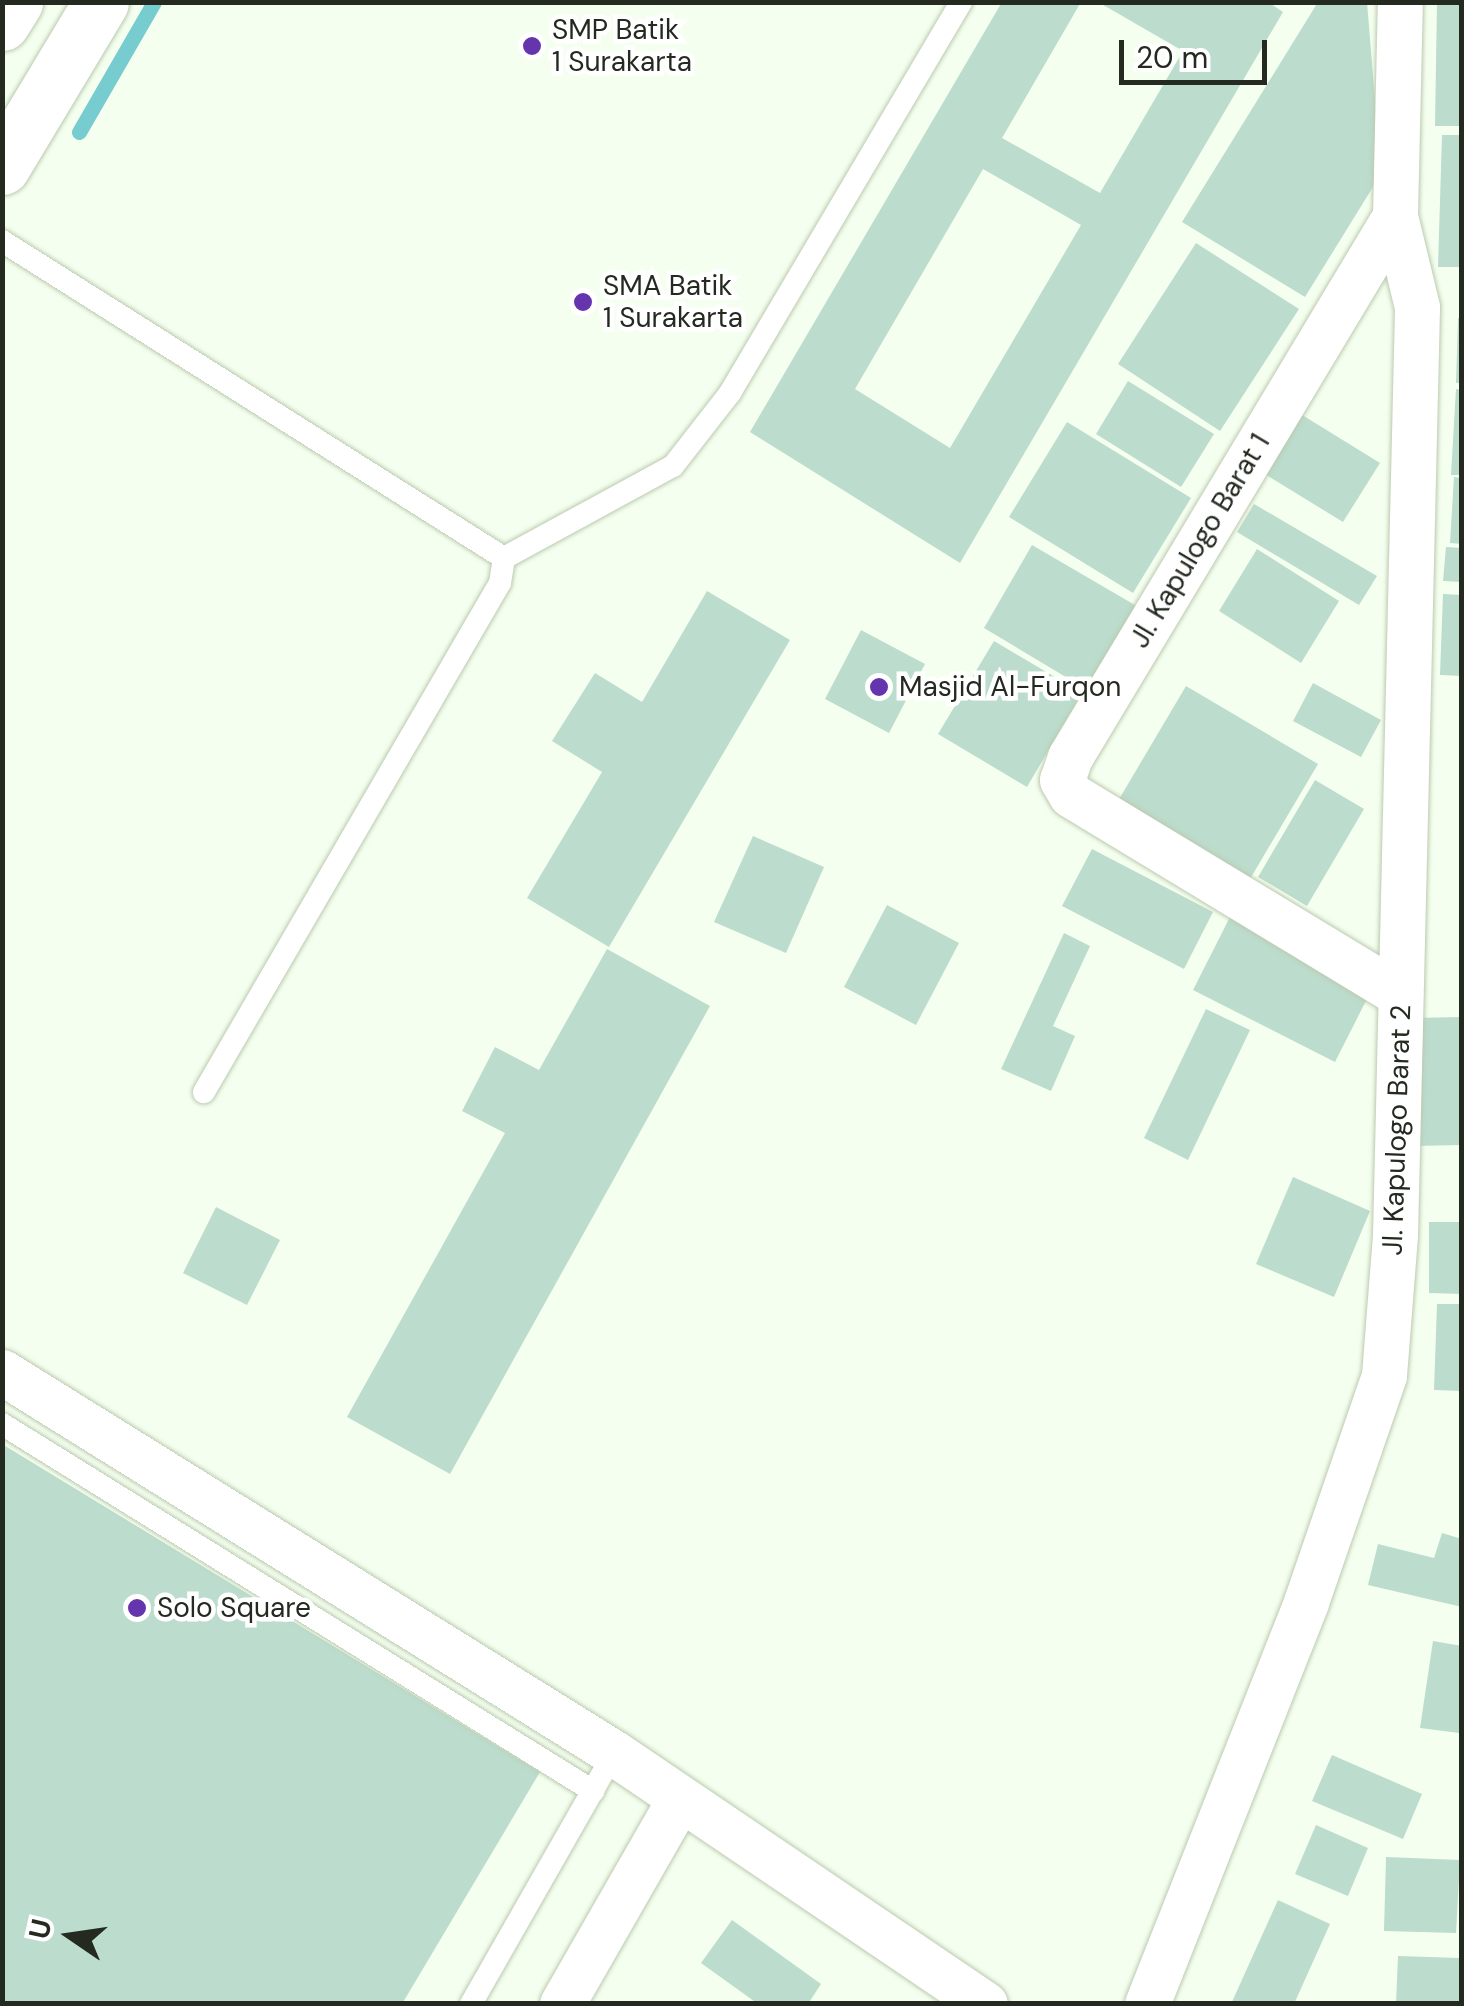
<!DOCTYPE html>
<html>
<head>
<meta charset="utf-8">
<style>
	body { margin:0 }
	#map { position:relative; width:1464px; height:2006px; overflow:hidden; background:#f5ffef; font-family:"DM Sans",sans-serif }
	div>[style] { position:absolute }
	.stream>* { height:15px; margin:-7.5px; padding:0 7.5px; transform-origin:7.5px; border-radius:7.5px; background:#76ccce }
	.building>* { inset:0; background:#bcdccd }
	.roads { filter:drop-shadow(0 0 2px #bbcab0) drop-shadow(0 0 2px #bbcab0) }
	.lane>* { height:22px; margin:-11px; padding:0 11px; transform-origin:11px; border-radius:11px; background:#fff }
	.street>* { height:45px; margin:-22.5px; padding:0 22.5px; transform-origin:22.5px; border-radius:22.5px; background:#fff }
	.primary>* { height:55px; margin:-27.5px; padding:0 27.5px; transform-origin:27.5px; border-radius:27.5px; background:#fff }
	.dots>* { width:28px; height:28px; translate:-50% -50%; box-sizing:border-box; border:5px solid #fff; border-radius:50% }
	span { translate:-50% -50%; white-space:nowrap; text-align:center; line-height:1.15; -webkit-text-stroke:9px #fff; paint-order:stroke }
	.poi-label { font-size:28px; color:#242a20 }
	.left { translate:0 -50%; text-align:left }
	.street-label { font-size:28px; color:#242a20 }
	.frame { position:absolute; inset:0; border:5px solid #242a20; pointer-events:none }
	.north { position:absolute; left:20px; top:1886px; width:100px; height:100px; -webkit-text-stroke:8px #fff; paint-order:stroke; rotate:283deg; font-size:28px; font-weight:700; line-height:40px; text-align:center; color:#242a20 }
	.north::after { content:''; display:block; margin:auto; width:35px; height:45px; background:#242a20; clip-path:polygon(50% 0,100% 100%,50% 72%,0 100%) }
	.scale { position:absolute; left:1119px; top:40px; width:148px; height:45px; box-sizing:border-box; border:5px solid #242a20; border-top:0; padding-left:12px; font-size:30px; line-height:35px; white-space:nowrap; color:#242a20; -webkit-text-stroke:8px #fff; paint-order:stroke }
</style>
</head>
<body>
<div id="map">
	<div class="stream">
		<i style="left:79px;top:132px;width:150px;rotate:-60deg"></i>
	</div>
	<div class="building">
		<i style="clip-path:polygon(evenodd,1002px 2px,1081px 2px,1002px 138px,1100px 193px,1183px 51px,1098px 2px,1268px 2px,1283px 12px,960px 563px,750px 432px,1002px 2px,983px 169px,1081px 225px,950px 448px,855px 389px,983px 169px)"></i>
		<i style="clip-path:polygon(1318px 2px,1367px 2px,1381px 174px,1305px 297px,1182px 222px)"></i>
		<i style="clip-path:polygon(1437px 2px,1462px 2px,1462px 126px,1435px 126px)"></i>
		<i style="clip-path:polygon(1442px 135px,1462px 135px,1462px 267px,1438px 267px)"></i>
		<i style="clip-path:polygon(1196px 243px,1299px 309px,1220px 431px,1118px 364px)"></i>
		<i style="clip-path:polygon(1458px 318px,1462px 318px,1462px 383px,1456px 383px)"></i>
		<i style="clip-path:polygon(1128px 381px,1214px 434px,1181px 487px,1096px 434px)"></i>
		<i style="clip-path:polygon(1456px 389px,1462px 390px,1462px 475px,1451px 475px)"></i>
		<i style="clip-path:polygon(1299px 413px,1380px 463px,1343px 522px,1263px 473px)"></i>
		<i style="clip-path:polygon(1067px 422px,1191px 498px,1133px 593px,1009px 517px)"></i>
		<i style="clip-path:polygon(1454px 477px,1462px 478px,1462px 544px,1450px 543px)"></i>
		<i style="clip-path:polygon(1254px 504px,1377px 576px,1359px 605px,1237px 532px)"></i>
		<i style="clip-path:polygon(1032px 545px,1140px 608px,1091px 692px,984px 628px)"></i>
		<i style="clip-path:polygon(1446px 547px,1462px 548px,1462px 582px,1443px 581px)"></i>
		<i style="clip-path:polygon(1257px 549px,1339px 601px,1301px 663px,1219px 611px)"></i>
		<i style="clip-path:polygon(707px 591px,790px 640px,609px 947px,527px 898px,602px 772px,552px 741px,595px 673px,642px 702px)"></i>
		<i style="clip-path:polygon(1443px 594px,1462px 595px,1462px 676px,1440px 675px)"></i>
		<i style="clip-path:polygon(861px 630px,925px 664px,889px 733px,825px 699px)"></i>
		<i style="clip-path:polygon(994px 641px,1082px 693px,1027px 787px,938px 734px)"></i>
		<i style="clip-path:polygon(1313px 683px,1381px 720px,1361px 757px,1293px 721px)"></i>
		<i style="clip-path:polygon(1186px 686px,1318px 764px,1250px 879px,1118px 801px)"></i>
		<i style="clip-path:polygon(1315px 780px,1364px 809px,1307px 906px,1258px 877px)"></i>
		<i style="clip-path:polygon(753px 836px,824px 867px,786px 953px,714px 922px)"></i>
		<i style="clip-path:polygon(1092px 849px,1213px 912px,1184px 969px,1062px 906px)"></i>
		<i style="clip-path:polygon(887px 905px,959px 943px,916px 1025px,844px 987px)"></i>
		<i style="clip-path:polygon(1230px 917px,1372px 989px,1335px 1062px,1193px 990px)"></i>
		<i style="clip-path:polygon(1064px 933px,1090px 946px,1053px 1026px,1075px 1036px,1051px 1091px,1001px 1069px)"></i>
		<i style="clip-path:polygon(607px 949px,710px 1006px,450px 1474px,347px 1417px,505px 1133px,462px 1111px,495px 1047px,539px 1070px)"></i>
		<i style="clip-path:polygon(1206px 1009px,1250px 1030px,1188px 1160px,1144px 1138px)"></i>
		<i style="clip-path:polygon(1462px 1017px,1462px 1145px,1416px 1146px,1412px 1018px)"></i>
		<i style="clip-path:polygon(1293px 1177px,1370px 1211px,1334px 1297px,1256px 1264px)"></i>
		<i style="clip-path:polygon(216px 1207px,280px 1240px,247px 1305px,183px 1273px)"></i>
		<i style="clip-path:polygon(1429px 1222px,1462px 1222px,1462px 1294px,1429px 1293px)"></i>
		<i style="clip-path:polygon(1437px 1304px,1462px 1304px,1462px 1391px,1434px 1390px)"></i>
		<i style="clip-path:polygon(2px 1444px,540px 1772px,402px 2004px,2px 2004px)"></i>
		<i style="clip-path:polygon(1442px 1533px,1462px 1539px,1462px 1607px,1368px 1585px,1378px 1544px,1434px 1558px)"></i>
		<i style="clip-path:polygon(1433px 1641px,1462px 1646px,1459px 1733px,1420px 1728px)"></i>
		<i style="clip-path:polygon(1332px 1755px,1422px 1794px,1403px 1839px,1312px 1801px)"></i>
		<i style="clip-path:polygon(1316px 1825px,1368px 1848px,1348px 1896px,1295px 1874px)"></i>
		<i style="clip-path:polygon(1386px 1857px,1460px 1860px,1456px 1933px,1384px 1931px)"></i>
		<i style="clip-path:polygon(1278px 1900px,1330px 1924px,1294px 2004px,1231px 2004px)"></i>
		<i style="clip-path:polygon(732px 1920px,821px 1984px,808px 2004px,758px 2004px,701px 1963px)"></i>
		<i style="clip-path:polygon(1398px 1956px,1460px 1958px,1459px 2004px,1396px 2004px)"></i>
	</div>
	<div class="roads">
		<div class="lane">
			<i style="left:2px;top:241px;width:594px;rotate:32.27deg"></i>
			<i style="left:504px;top:558px;width:25px;rotate:99deg"></i>
			<i style="left:500px;top:583px;width:589px;rotate:120.18deg"></i>
			<i style="left:504px;top:558px;width:192px;rotate:-28.6deg"></i>
			<i style="left:673px;top:466px;width:93px;rotate:-52deg"></i>
			<i style="left:730px;top:393px;width:454px;rotate:-59.4deg"></i>
			<i style="left:2px;top:1424px;width:696px;rotate:31.84deg"></i>
			<i style="left:471px;top:2004px;width:289px;rotate:-60.3deg"></i>
		</div>
		<div class="street">
			<i style="left:1395px;top:216px;width:631px;rotate:120.99deg"></i>
			<i style="left:1070px;top:757px;width:24px;rotate:109deg"></i>
			<i style="left:1062px;top:780px;width:17px;rotate:59deg"></i>
			<i style="left:1071px;top:795px;width:385px;rotate:31.2deg"></i>
			<i style="left:2px;top:1372px;width:721px;rotate:31.9deg"></i>
			<i style="left:614px;top:1753px;width:448px;rotate:34.1deg"></i>
			<i style="left:562px;top:2004px;width:235px;rotate:-60.2deg"></i>
			<i style="left:1147px;top:2004px;width:432px;rotate:-68.4deg"></i>
			<i style="left:1306px;top:1602px;width:240px;rotate:-71deg"></i>
			<i style="left:1384px;top:1375px;width:140px;rotate:-85.5deg"></i>
			<i style="left:1395px;top:1235px;width:928px;rotate:-88.64deg"></i>
			<i style="left:1417px;top:307px;width:94px;rotate:-103.6deg"></i>
			<i style="left:1395px;top:216px;width:214px;rotate:-88.7deg"></i>
		</div>
		<div class="primary">
			<i style="left:2px;top:23px;width:25px;rotate:-58deg"></i>
			<i style="left:2px;top:167px;width:192px;rotate:-59deg"></i>
		</div>
	</div>
	<div class="dots">
		<i style="left:532px;top:46px;background:#6435ad"></i>
		<i style="left:583px;top:302px;background:#6435ad"></i>
		<i style="left:879px;top:687px;background:#6435ad"></i>
		<i style="left:137px;top:1608px;background:#6435ad"></i>
	</div>
	<div class="poi-label">
		<span class="left" style="left:552px;top:46px">SMP Batik<br>1 Surakarta</span>
		<span class="left" style="left:603px;top:302px">SMA Batik<br>1 Surakarta</span>
		<span class="left" style="left:899px;top:687px">Masjid Al-Furqon</span>
		<span class="left" style="left:157px;top:1608px">Solo Square</span>
	</div>
	<div class="street-label">
		<span style="left:1200px;top:541px;rotate:-59deg">Jl. Kapulogo Barat 1</span>
		<span style="left:1397px;top:1130px;rotate:-88deg">Jl. Kapulogo Barat 2</span>
	</div>
	<div class="frame"></div>
	<div class="north">U</div>
	<div class="scale">20 m</div>
</div>
</body>
</html>
